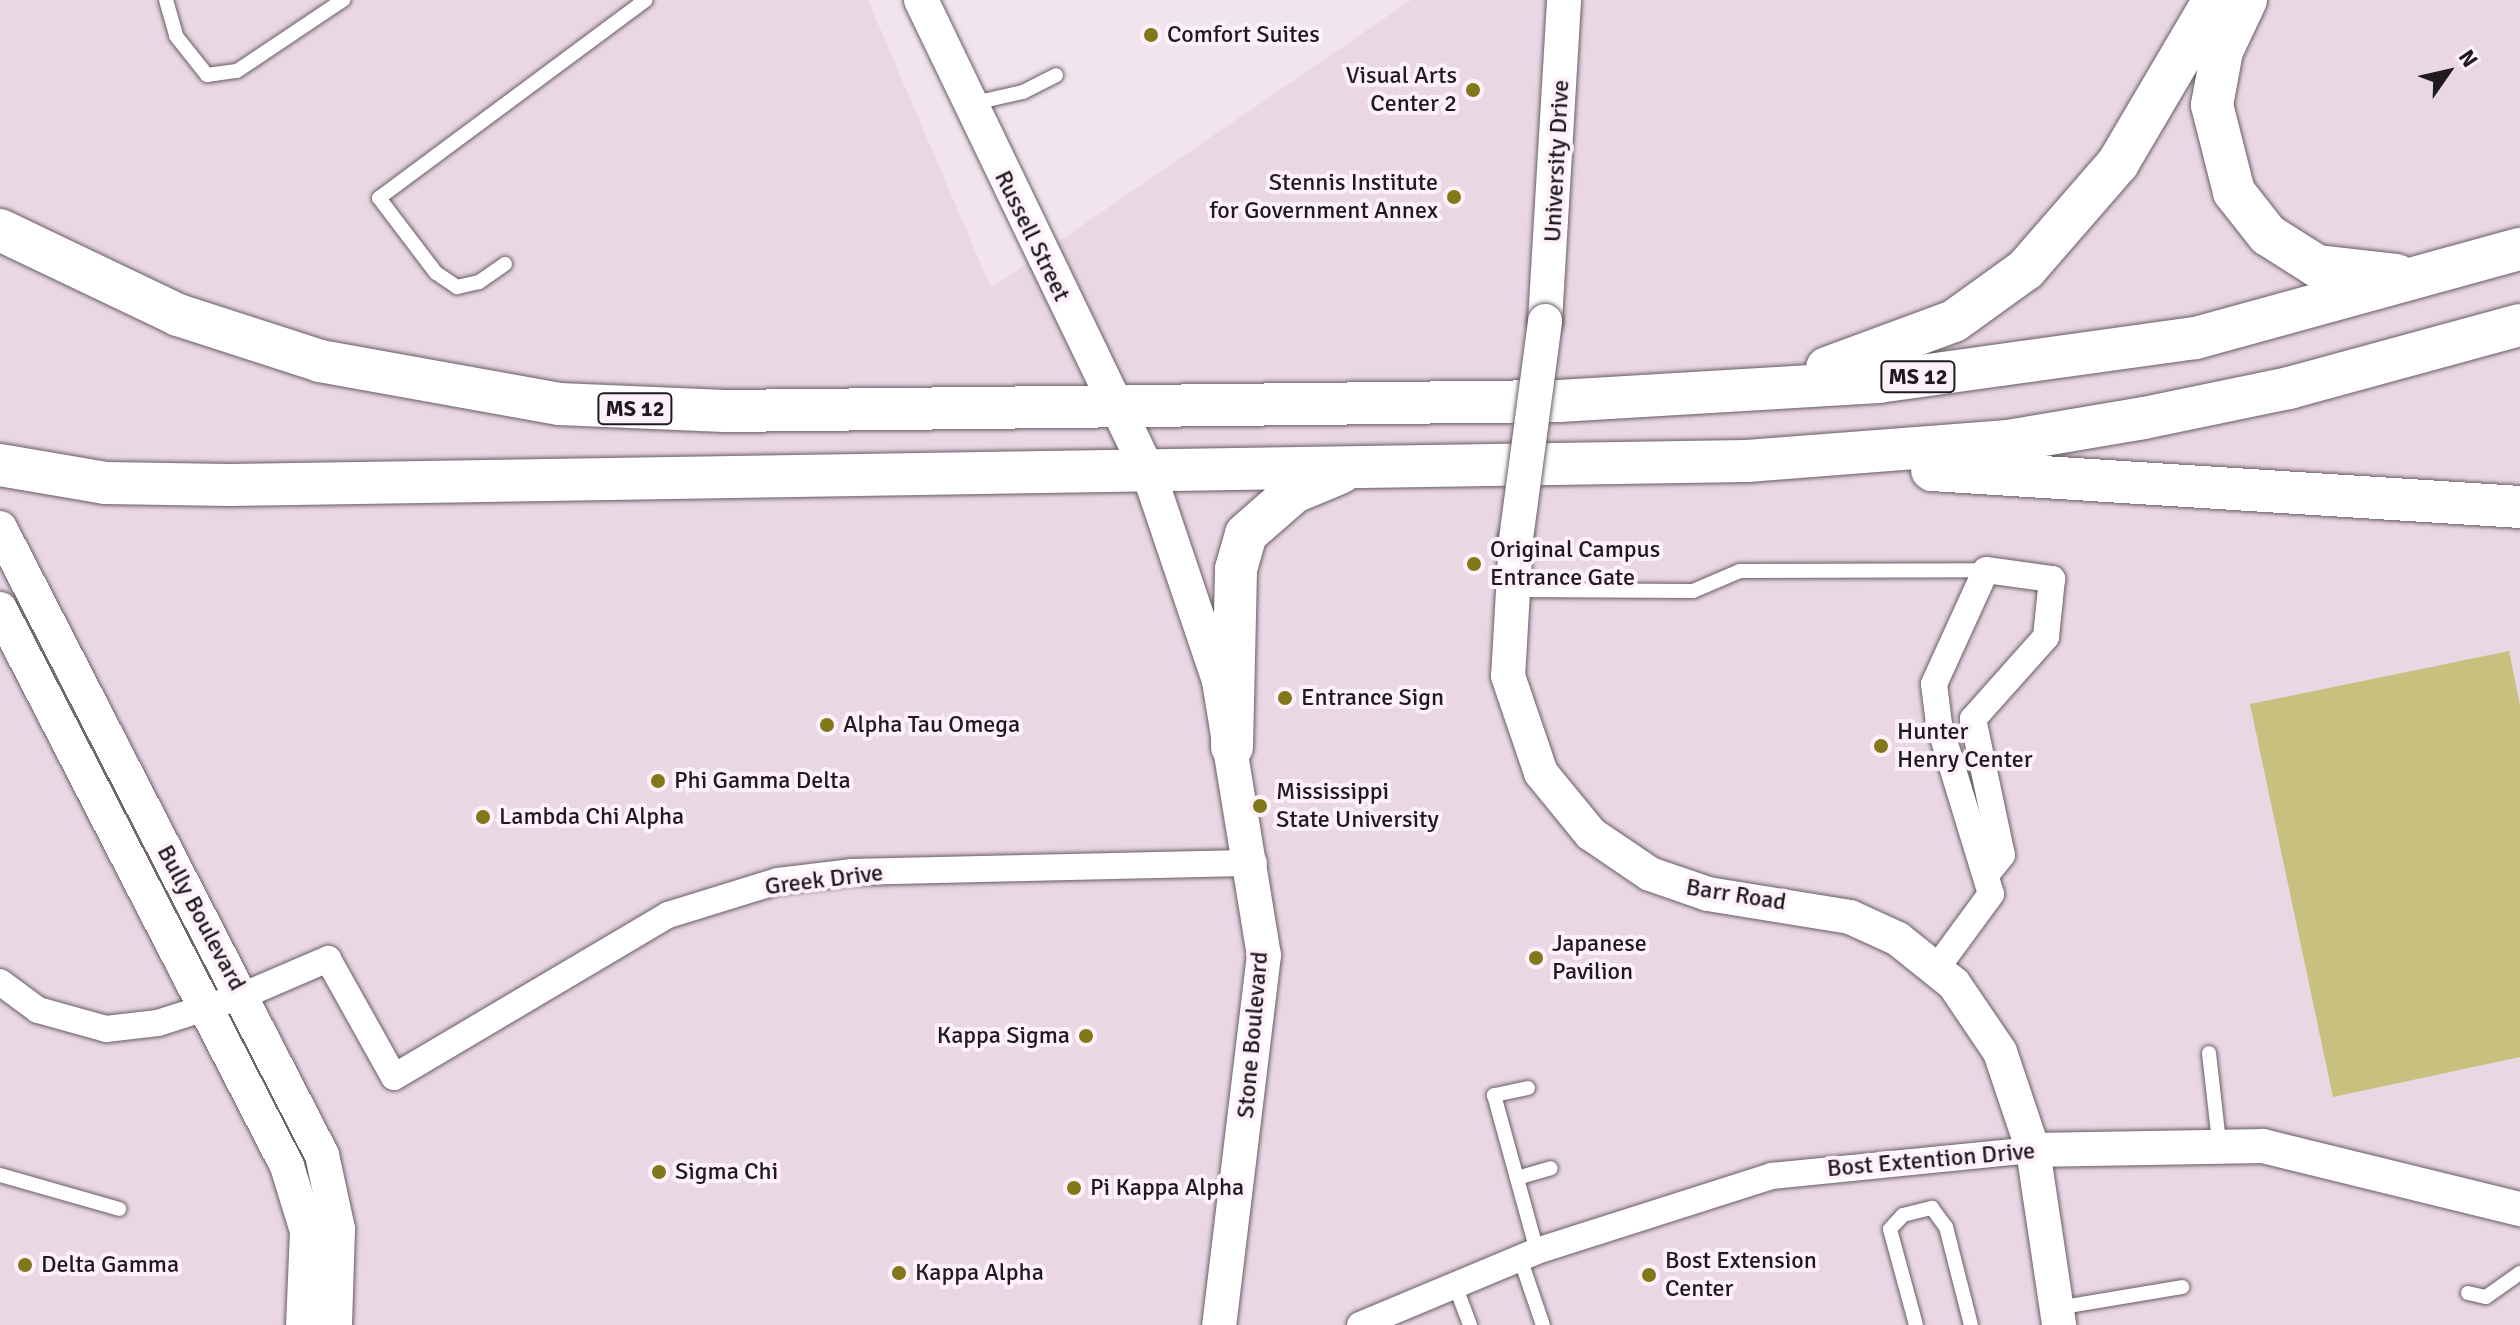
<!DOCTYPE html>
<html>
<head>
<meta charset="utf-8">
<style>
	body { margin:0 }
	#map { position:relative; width:2520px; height:1325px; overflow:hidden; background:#f1e4ed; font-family:Signika,sans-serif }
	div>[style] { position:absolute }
	.built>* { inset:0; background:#ead7e4 }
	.green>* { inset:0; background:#c8c07e }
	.roads { filter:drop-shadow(0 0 2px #675d64) drop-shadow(0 0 2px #675d64) }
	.service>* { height:14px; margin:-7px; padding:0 7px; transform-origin:7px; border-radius:7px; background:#fff }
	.minor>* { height:26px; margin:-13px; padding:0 13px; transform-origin:13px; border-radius:13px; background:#fff }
	.tertiary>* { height:34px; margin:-17px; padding:0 17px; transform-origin:17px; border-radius:17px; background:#fff }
	.primary>* { height:42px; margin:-21px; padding:0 21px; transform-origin:21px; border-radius:21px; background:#fff }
	.bridges { filter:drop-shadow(0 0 2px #675d64) drop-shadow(0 0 2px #675d64) }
	.tertiary-bridge>* { height:34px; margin:-17px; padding:0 17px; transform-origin:17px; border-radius:17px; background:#fff }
	.dots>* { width:22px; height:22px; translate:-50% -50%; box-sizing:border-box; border:4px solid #fef1fa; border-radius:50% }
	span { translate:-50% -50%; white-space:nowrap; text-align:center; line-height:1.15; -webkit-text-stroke:8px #fef1fa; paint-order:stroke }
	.shield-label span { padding:2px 6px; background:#fef1fa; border:2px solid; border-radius:6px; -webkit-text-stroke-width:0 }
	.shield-label { font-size:22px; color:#1e1a1d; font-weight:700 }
	.poi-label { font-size:24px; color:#1e1a1d }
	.left { translate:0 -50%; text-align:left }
	.right { translate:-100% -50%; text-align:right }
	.street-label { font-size:24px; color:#1e1a1d }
	.north { position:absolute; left:2408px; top:32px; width:80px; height:80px; -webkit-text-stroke:6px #fef1fa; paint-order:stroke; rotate:56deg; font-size:22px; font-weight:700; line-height:32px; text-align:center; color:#1e1a1d }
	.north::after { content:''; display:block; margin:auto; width:28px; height:36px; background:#1e1a1d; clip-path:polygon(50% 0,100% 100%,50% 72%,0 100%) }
</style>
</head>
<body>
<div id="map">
	<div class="built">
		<i style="clip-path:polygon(0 0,868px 0,991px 288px,1411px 0,2520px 0,2520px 1325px,0 1325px)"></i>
	</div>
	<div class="green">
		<i style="clip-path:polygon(2509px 651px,2520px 705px,2520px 1057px,2333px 1097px,2250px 704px)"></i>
	</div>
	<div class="roads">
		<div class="service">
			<i style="left:166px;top:0;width:37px;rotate:74deg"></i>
			<i style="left:176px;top:36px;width:50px;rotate:51.5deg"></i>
			<i style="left:207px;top:75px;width:30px;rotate:-8deg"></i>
			<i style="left:237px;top:71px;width:128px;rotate:-33.8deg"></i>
			<i style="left:970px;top:104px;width:54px;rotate:-12.8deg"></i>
			<i style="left:1023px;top:92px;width:37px;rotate:-27deg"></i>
			<i style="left:505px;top:264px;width:32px;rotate:145deg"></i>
			<i style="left:479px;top:282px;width:23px;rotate:167deg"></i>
			<i style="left:457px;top:287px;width:25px;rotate:-146deg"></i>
			<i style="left:436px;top:273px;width:94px;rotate:-127.2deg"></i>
			<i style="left:379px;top:198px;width:332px;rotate:-36.6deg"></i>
			<i style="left:1514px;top:590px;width:179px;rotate:0.3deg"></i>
			<i style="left:1693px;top:591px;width:51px;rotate:-23.1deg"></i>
			<i style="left:1740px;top:571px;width:246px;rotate:-0.2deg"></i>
			<i style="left:2209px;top:1053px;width:90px;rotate:83.6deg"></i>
			<i style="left:1528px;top:1088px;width:35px;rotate:168deg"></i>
			<i style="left:1494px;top:1095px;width:162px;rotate:74.6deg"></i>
			<i style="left:0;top:1175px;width:124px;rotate:15.9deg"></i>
			<i style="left:1517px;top:1178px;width:35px;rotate:-16deg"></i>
			<i style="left:1520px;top:1258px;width:71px;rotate:71.1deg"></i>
			<i style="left:1455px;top:1285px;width:43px;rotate:69.4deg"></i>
			<i style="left:2468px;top:1293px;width:18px;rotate:13deg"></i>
			<i style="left:2486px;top:1297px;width:42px;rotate:-35.2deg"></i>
			<i style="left:2057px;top:1308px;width:127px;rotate:-9.5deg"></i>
			<i style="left:1916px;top:1325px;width:99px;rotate:-105.2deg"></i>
			<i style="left:1890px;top:1229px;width:19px;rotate:-47deg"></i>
			<i style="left:1903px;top:1215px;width:30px;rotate:-14deg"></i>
			<i style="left:1932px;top:1208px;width:24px;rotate:54deg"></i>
			<i style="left:1946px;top:1227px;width:101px;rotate:75.7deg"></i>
		</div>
		<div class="minor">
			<i style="left:1936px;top:969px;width:93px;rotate:-53.7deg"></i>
			<i style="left:1991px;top:894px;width:178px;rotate:-107deg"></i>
			<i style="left:1939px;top:724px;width:40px;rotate:-97.1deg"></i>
			<i style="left:1934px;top:684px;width:125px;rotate:-65.5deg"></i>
			<i style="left:1986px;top:570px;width:67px;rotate:7.8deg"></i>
			<i style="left:2052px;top:579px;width:58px;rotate:95.9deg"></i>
			<i style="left:2046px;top:637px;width:110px;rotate:131.7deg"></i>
			<i style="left:1973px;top:719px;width:139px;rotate:78deg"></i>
			<i style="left:2002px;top:855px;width:21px;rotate:129deg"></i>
			<i style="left:0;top:982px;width:47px;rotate:36.4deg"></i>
			<i style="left:38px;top:1010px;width:71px;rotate:15.6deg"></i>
			<i style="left:106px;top:1029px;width:52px;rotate:-6.6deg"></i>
			<i style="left:158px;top:1023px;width:88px;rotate:-17.8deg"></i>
			<i style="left:242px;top:996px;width:94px;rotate:-23.3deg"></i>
			<i style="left:328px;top:959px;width:135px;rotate:60.8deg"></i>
			<i style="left:394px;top:1077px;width:318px;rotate:-30.6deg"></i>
			<i style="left:668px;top:915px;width:115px;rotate:-17.2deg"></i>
			<i style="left:778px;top:881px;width:75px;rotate:-6.9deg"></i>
			<i style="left:852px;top:872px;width:402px;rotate:-1.3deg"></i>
			<i style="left:1360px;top:1325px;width:192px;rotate:-22.7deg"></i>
			<i style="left:1537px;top:1251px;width:247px;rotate:-17.7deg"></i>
			<i style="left:1772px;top:1176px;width:262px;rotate:-5.7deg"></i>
		</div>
		<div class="tertiary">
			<i style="left:921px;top:0;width:523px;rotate:64.27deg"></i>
			<i style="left:1148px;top:471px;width:222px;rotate:71.3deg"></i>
			<i style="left:1219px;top:681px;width:278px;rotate:80.7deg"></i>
			<i style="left:1264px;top:955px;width:373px;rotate:96.9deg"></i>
			<i style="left:1545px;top:321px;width:322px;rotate:-86.6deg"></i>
			<i style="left:0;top:528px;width:705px;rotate:62.82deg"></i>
			<i style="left:322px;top:1155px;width:76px;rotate:77.8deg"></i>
			<i style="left:338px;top:1229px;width:96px;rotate:91.8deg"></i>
			<i style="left:1516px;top:539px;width:137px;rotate:93.3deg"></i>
			<i style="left:1508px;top:676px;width:102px;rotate:71.2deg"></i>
			<i style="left:1541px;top:773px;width:79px;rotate:50.7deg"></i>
			<i style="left:1591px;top:834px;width:71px;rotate:34.1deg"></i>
			<i style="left:1650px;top:874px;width:61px;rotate:19deg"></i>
			<i style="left:1708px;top:894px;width:144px;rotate:9.2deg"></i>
			<i style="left:1850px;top:917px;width:53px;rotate:24.6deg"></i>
			<i style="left:1898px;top:939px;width:72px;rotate:38.8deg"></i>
			<i style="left:1954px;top:984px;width:82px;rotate:55.9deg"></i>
			<i style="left:2000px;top:1052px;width:103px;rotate:71.4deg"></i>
			<i style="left:2033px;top:1150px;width:177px;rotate:81.5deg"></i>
			<i style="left:0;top:609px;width:627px;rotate:62.74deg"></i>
			<i style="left:287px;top:1166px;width:68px;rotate:72.9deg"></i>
			<i style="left:307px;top:1231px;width:94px;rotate:92.4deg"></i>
			<i style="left:2033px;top:1150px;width:230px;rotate:-1deg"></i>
			<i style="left:2263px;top:1146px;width:265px;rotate:13.8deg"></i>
		</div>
		<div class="primary">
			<i style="left:2246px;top:0;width:56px;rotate:115.2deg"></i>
			<i style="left:2222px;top:51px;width:55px;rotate:100.5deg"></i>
			<i style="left:2212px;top:105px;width:90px;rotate:75.8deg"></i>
			<i style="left:2234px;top:192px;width:55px;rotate:51.7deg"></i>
			<i style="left:2268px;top:235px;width:58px;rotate:32.3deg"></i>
			<i style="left:2317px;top:266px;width:80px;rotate:6.5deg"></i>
			<i style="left:0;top:230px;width:197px;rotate:25.5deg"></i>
			<i style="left:178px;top:315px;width:149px;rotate:17.9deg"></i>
			<i style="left:320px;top:361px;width:243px;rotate:10.2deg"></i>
			<i style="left:559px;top:404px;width:166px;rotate:2.4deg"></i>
			<i style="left:725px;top:411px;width:834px;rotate:-0.69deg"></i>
			<i style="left:1559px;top:401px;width:320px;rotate:-3.4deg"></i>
			<i style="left:1878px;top:382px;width:321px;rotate:-7.9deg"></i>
			<i style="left:2196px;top:338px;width:336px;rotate:-15.4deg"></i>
			<i style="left:1827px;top:368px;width:135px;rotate:-20.3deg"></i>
			<i style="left:1954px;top:321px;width:89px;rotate:-35.8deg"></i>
			<i style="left:2026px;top:269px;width:140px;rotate:-49deg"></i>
			<i style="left:2118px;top:163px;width:189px;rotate:-59.5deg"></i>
			<i style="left:0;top:465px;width:107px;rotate:9.7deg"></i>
			<i style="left:105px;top:483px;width:125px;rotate:0.9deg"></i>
			<i style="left:230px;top:485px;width:1517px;rotate:-0.91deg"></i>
			<i style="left:1747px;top:461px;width:262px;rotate:-4.4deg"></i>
			<i style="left:2008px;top:441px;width:138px;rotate:-9.6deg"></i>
			<i style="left:2144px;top:418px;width:148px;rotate:-11.7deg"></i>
			<i style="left:2289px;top:388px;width:239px;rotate:-15.3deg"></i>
			<i style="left:1932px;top:470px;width:589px;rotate:3.6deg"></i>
			<i style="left:1232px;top:747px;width:178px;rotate:-88.7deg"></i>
			<i style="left:1236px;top:569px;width:36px;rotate:-74deg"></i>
			<i style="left:1246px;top:534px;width:64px;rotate:-41.2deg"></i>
			<i style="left:1294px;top:492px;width:50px;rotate:-22.4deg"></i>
		</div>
	</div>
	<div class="bridges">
		<div class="tertiary-bridge">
			<i style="left:1516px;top:539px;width:220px;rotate:-82.4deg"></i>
		</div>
	</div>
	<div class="dots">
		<i style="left:1151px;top:35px;background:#82771b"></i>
		<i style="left:1473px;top:90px;background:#82771b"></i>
		<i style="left:1454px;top:197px;background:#82771b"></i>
		<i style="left:1474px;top:564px;background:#82771b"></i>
		<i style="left:1285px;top:698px;background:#82771b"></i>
		<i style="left:827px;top:725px;background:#82771b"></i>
		<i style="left:1881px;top:746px;background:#82771b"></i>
		<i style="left:658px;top:781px;background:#82771b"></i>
		<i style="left:1260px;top:806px;background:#82771b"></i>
		<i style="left:483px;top:817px;background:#82771b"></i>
		<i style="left:1536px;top:958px;background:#82771b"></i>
		<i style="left:1086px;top:1036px;background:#82771b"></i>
		<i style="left:659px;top:1172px;background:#82771b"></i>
		<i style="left:1074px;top:1188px;background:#82771b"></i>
		<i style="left:25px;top:1265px;background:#82771b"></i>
		<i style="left:899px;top:1273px;background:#82771b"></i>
		<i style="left:1649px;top:1275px;background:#82771b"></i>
	</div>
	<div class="shield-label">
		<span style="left:1918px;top:377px">MS 12</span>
		<span style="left:635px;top:409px">MS 12</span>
	</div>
	<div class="poi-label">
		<span class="left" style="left:1167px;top:35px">Comfort Suites</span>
		<span class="right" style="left:1457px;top:90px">Visual Arts<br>Center 2</span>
		<span class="right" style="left:1438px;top:197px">Stennis Institute<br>for Government Annex</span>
		<span class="left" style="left:1490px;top:564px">Original Campus<br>Entrance Gate</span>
		<span class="left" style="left:1301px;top:698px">Entrance Sign</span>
		<span class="left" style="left:843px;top:725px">Alpha Tau Omega</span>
		<span class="left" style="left:1897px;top:746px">Hunter<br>Henry Center</span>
		<span class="left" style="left:674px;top:781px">Phi Gamma Delta</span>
		<span class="left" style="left:1276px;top:806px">Mississippi<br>State University</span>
		<span class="left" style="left:499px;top:817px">Lambda Chi Alpha</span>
		<span class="left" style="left:1552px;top:958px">Japanese<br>Pavilion</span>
		<span class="right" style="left:1070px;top:1036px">Kappa Sigma</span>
		<span class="left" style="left:675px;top:1172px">Sigma Chi</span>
		<span class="left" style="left:1090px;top:1188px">Pi Kappa Alpha</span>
		<span class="left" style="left:1665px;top:1275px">Bost Extension<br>Center</span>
		<span class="left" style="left:41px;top:1265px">Delta Gamma</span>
		<span class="left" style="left:915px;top:1273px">Kappa Alpha</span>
	</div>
	<div class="street-label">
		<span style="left:1557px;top:161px;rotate:-87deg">University Drive</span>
		<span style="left:1032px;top:236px;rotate:64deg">Russell Street</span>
		<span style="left:824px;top:880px;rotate:-7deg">Greek Drive</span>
		<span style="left:1736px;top:895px;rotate:9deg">Barr Road</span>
		<span style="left:201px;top:918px;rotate:62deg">Bully Boulevard</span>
		<span style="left:1253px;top:1035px;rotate:-85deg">Stone Boulevard</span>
		<span style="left:1931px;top:1160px;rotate:-5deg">Bost Extention Drive</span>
	</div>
	<div class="north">N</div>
</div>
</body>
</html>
